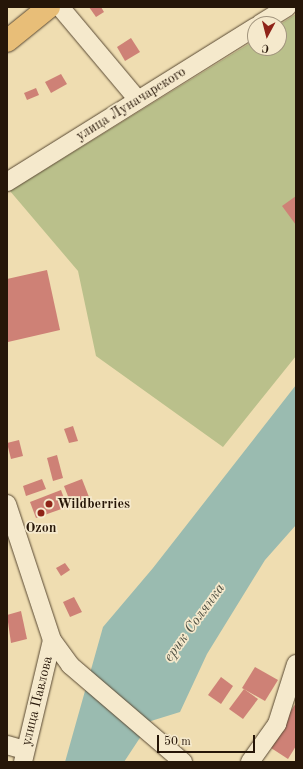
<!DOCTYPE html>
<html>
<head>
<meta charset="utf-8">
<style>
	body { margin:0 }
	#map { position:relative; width:303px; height:769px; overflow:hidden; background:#efddb1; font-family:"Old Standard TT",serif }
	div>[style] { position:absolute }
	.green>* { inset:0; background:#bac08b }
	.water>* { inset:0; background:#9abbb0 }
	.building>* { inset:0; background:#ce8176 }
	.roads { filter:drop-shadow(0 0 1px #584832) drop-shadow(0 0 1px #584832) }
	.minor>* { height:18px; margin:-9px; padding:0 9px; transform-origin:9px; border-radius:9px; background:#f5e9cc }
	.major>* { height:22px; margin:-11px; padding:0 11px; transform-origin:11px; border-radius:11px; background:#e8be78 }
	.dots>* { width:11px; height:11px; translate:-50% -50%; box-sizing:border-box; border:2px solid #f5e9cc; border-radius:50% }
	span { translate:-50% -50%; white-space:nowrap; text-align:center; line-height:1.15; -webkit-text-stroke:3.5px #f5e9cc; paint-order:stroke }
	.street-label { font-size:14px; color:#261608 }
	.poi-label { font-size:14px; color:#261608; font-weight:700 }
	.left { translate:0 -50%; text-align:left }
	.water-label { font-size:15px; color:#4f5043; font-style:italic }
	.frame { position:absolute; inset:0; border:8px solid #261608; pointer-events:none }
	.north { position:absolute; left:247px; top:16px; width:40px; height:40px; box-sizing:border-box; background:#f5e9cc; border:1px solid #a2957e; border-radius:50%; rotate:187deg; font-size:11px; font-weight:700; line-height:16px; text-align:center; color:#261608 }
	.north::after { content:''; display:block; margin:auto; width:14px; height:18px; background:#8f2418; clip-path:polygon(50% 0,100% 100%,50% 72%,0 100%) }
	.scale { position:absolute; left:157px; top:735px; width:98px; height:18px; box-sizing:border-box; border:2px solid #261608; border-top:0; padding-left:5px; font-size:12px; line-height:14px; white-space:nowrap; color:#261608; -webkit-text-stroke:3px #f5e9cc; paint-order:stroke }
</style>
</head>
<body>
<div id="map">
	<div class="green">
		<i style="clip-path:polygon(296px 14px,296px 356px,223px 447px,96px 356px,78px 271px,10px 191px,255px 40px,255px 48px,279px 48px,279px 25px)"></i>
	</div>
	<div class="water">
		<i style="clip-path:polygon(296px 385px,296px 525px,265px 560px,207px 654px,180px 712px,151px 721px,124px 762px,65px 762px,103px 627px,153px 568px)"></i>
	</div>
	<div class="building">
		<i style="clip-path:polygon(89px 7px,101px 7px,104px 12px,96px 17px)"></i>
		<i style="clip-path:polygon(131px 38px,140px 52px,125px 61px,117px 47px)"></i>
		<i style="clip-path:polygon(61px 74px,67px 84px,51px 93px,45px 82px)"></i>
		<i style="clip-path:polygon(36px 88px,39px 95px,27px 100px,24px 93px)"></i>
		<i style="clip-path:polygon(296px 196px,296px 225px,282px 206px)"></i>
		<i style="clip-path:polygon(47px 270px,60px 330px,8px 342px,7px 279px)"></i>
		<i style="clip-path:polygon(73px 426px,78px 441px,69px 443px,64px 429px)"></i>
		<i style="clip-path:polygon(19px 440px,23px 456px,11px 459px,7px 443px)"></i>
		<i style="clip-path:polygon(57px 455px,63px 478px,53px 481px,47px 458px)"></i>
		<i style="clip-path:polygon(42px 479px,46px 489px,26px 496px,23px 486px)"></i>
		<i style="clip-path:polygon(82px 479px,89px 497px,71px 504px,64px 486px)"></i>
		<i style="clip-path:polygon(61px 490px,67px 507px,36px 518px,30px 502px)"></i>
		<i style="clip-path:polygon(65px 563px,70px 570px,61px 576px,56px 568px)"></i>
		<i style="clip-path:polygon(74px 597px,82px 612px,70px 617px,63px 602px)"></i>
		<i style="clip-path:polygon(21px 611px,27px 639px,11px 643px,7px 615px)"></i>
		<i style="clip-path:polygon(255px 667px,278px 680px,265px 701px,242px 688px)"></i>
		<i style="clip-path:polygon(221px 677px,233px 686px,221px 704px,208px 695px)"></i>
		<i style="clip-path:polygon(244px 689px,258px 699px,243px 719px,229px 709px)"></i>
		<i style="clip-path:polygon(296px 703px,296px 746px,288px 759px,268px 746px)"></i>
	</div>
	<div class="roads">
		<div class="minor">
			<i style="left:60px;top:7px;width:121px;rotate:50deg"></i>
			<i style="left:260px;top:24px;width:32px;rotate:-32deg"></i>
			<i style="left:7px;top:182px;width:292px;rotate:-32deg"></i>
			<i style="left:7px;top:504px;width:143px;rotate:71.7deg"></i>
			<i style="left:52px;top:640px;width:31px;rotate:54deg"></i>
			<i style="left:70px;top:665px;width:149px;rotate:40.6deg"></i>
			<i style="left:7px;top:745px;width:19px;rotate:16deg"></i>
			<i style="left:23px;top:762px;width:125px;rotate:-76.6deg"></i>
			<i style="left:250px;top:762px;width:47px;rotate:-54.6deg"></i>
			<i style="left:277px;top:724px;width:63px;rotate:-72.4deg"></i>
		</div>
		<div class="major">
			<i style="left:7px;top:41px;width:54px;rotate:-39deg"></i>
		</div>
	</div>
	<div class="dots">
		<i style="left:49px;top:504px;background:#8f2418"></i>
		<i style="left:41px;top:513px;background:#8f2418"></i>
	</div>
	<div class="street-label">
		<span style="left:131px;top:104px;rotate:-32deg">улица Луначарского</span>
		<span style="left:37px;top:701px;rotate:-76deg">улица Павлова</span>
	</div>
	<div class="poi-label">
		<span class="left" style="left:57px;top:504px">Wildberries</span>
		<span style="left:41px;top:528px">Ozon</span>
	</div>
	<div class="water-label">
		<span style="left:195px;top:623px;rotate:-54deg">ерик Солянка</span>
	</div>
	<div class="frame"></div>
	<div class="north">С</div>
	<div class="scale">50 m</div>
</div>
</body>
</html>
